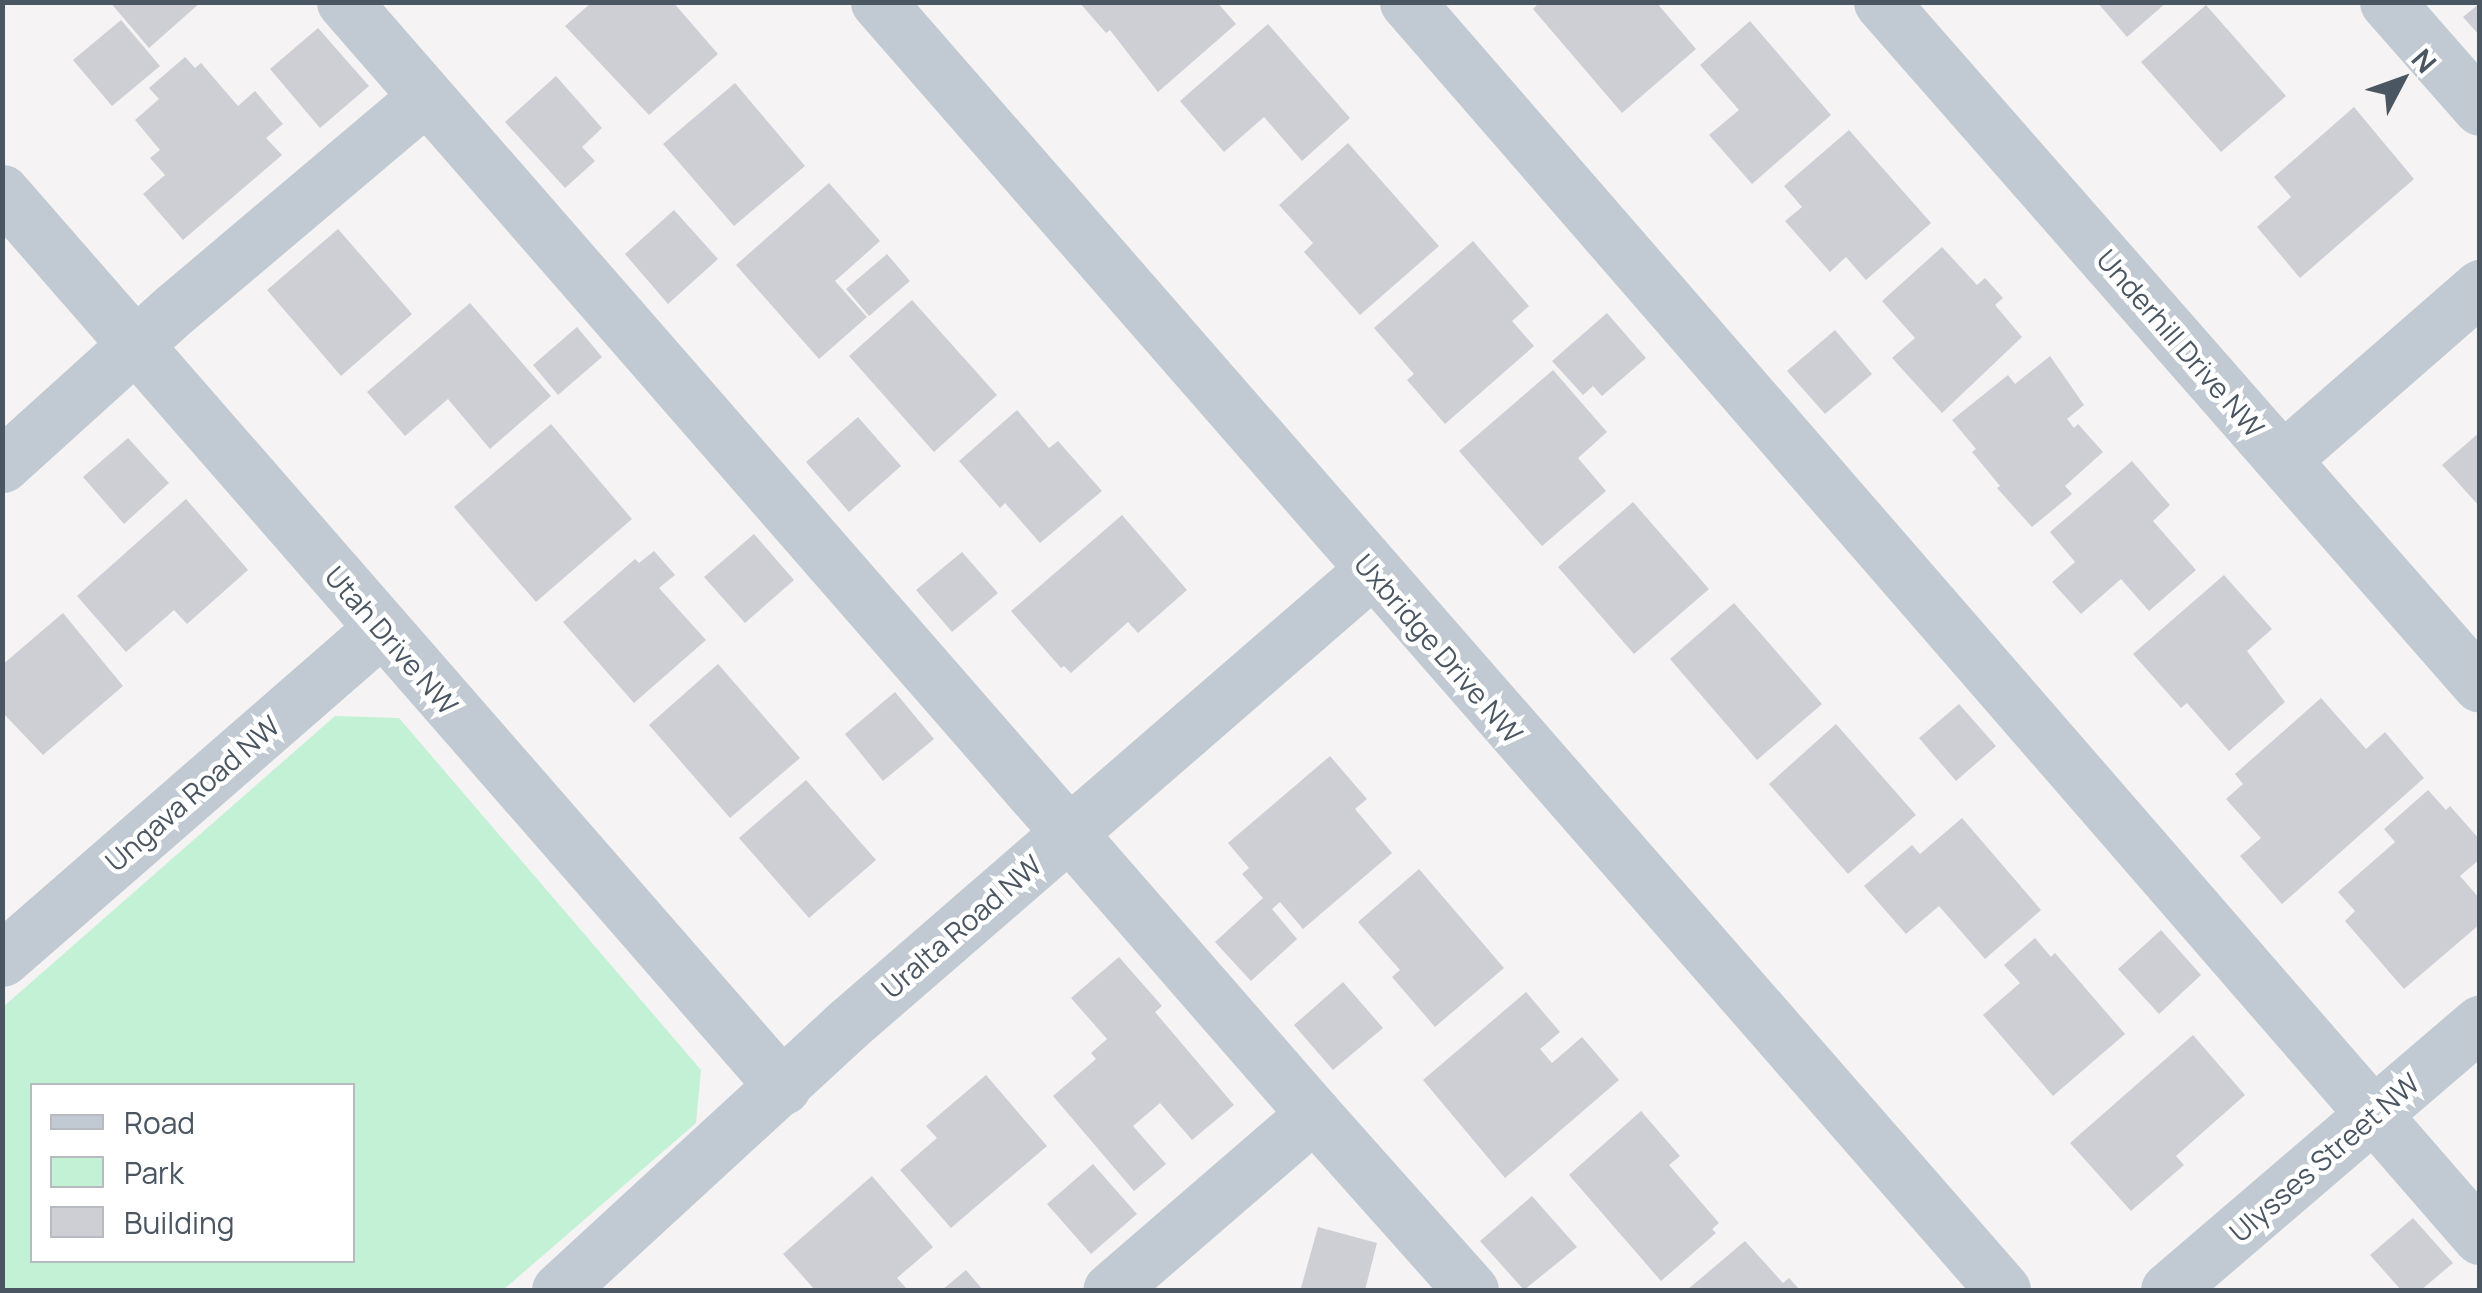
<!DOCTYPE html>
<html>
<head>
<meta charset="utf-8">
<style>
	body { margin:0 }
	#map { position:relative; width:2482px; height:1293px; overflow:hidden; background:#f5f3f3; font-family:Manrope,sans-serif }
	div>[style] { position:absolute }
	.green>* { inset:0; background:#c3f1d5 }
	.building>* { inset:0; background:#cdcfd5 }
	.minor>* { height:55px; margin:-27.5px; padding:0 27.5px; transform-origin:27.5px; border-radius:27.5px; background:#c1cad2 }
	span { translate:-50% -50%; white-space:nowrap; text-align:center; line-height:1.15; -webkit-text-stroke:9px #fff; paint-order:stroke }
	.street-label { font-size:28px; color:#4a5661 }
	.frame { position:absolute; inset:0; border:5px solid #4a5661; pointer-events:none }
	.legend { position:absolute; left:30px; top:1083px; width:325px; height:180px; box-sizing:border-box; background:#fff; border:2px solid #b7bbc0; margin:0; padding:12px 18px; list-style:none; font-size:30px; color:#4a5661 }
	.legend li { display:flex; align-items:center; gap:20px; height:50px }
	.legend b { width:50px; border:2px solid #b7bbc0 }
	.north { position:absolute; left:2352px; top:30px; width:100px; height:100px; -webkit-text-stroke:8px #fff; paint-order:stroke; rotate:49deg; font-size:28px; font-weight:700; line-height:40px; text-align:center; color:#4a5661 }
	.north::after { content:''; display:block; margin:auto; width:35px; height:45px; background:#4a5661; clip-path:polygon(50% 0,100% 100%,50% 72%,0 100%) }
</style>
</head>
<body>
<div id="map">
	<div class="green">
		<i style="clip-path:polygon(evenodd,335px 716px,399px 718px,701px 1070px,696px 1123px,503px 1290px,3px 1290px,3px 1007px,335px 716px,32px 1086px,352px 1086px,352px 1260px,32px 1260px,32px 1086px)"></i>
	</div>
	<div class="building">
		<i style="clip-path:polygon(110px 2px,201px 2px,149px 48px)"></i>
		<i style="clip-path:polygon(592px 2px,673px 2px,718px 54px,649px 115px,565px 26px)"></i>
		<i style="clip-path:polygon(1079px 2px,1217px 2px,1236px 24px,1158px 92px,1110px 30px,1106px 33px)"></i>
		<i style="clip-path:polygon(1540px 2px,1656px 2px,1696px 49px,1622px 113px,1533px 9px)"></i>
		<i style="clip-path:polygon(2097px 2px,2167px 2px,2127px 37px)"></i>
		<i style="clip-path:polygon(2480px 3px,2480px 36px,2463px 17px)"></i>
		<i style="clip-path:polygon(2206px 5px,2286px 96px,2221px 152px,2141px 62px)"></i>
		<i style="clip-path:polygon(121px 20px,160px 66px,112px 106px,73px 60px)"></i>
		<i style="clip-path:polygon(1750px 21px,1831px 115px,1752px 184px,1709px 135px,1739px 110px,1700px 65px)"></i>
		<i style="clip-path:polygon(1268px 24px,1350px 118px,1302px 161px,1264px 117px,1224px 152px,1180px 101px)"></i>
		<i style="clip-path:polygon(318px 28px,369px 86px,320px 128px,270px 69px)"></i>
		<i style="clip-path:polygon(185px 57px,195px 68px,201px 63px,238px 106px,255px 91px,283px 124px,266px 138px,282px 155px,183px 240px,143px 194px,165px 175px,150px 158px,160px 150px,135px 120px,159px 99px,149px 88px)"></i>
		<i style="clip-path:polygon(556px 76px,602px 128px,582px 147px,595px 161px,565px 188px,505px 122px)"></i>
		<i style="clip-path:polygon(735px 83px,805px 166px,734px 226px,663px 144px)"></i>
		<i style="clip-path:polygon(2354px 107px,2414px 179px,2300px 278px,2257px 227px,2291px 197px,2274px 177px)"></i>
		<i style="clip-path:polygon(1849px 130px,1931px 223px,1866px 280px,1846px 257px,1830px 272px,1785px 221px,1802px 207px,1784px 186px)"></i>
		<i style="clip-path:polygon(1348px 143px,1439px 246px,1360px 315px,1304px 252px,1313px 243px,1279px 205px)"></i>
		<i style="clip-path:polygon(829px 183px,880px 241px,835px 281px,867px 317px,819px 359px,736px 265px)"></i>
		<i style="clip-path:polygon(674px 210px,718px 259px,668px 304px,625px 254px)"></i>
		<i style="clip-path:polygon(338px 229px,412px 314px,341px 376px,267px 290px)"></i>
		<i style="clip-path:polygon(1473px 241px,1529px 306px,1512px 321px,1534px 346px,1445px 424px,1407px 380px,1414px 374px,1374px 328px)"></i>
		<i style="clip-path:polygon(1942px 247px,1977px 285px,1985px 278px,2003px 298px,1995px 305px,2022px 337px,1942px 413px,1892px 358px,1915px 338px,1882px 301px)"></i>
		<i style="clip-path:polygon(887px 254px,910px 281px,869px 316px,846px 289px)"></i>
		<i style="clip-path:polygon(912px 300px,997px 395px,934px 452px,849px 356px)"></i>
		<i style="clip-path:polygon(470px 303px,551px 396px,490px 449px,448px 399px,405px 436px,367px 392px)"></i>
		<i style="clip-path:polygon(1607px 313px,1646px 358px,1602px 396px,1593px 386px,1583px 395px,1552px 361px)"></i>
		<i style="clip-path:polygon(577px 327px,602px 357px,558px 395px,533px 365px)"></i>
		<i style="clip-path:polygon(1835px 330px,1872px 374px,1825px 414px,1787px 371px)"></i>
		<i style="clip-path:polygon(2050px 356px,2084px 405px,2067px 419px,2074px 428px,2078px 424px,2103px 452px,2065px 486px,2072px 494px,2032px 527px,1997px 488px,2000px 486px,1972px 452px,1976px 449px,1952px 420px,2008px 375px,2015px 384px)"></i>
		<i style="clip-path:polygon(1553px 370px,1607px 432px,1578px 458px,1606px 491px,1542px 546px,1459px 451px)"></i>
		<i style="clip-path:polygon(1017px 410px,1049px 448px,1058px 441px,1102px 491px,1040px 543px,1005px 503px,1000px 508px,959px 461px)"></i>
		<i style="clip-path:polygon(858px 417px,901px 466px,849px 512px,806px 462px)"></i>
		<i style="clip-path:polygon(551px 424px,632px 519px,536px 602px,454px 507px)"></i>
		<i style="clip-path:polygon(2480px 432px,2480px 507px,2442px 465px)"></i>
		<i style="clip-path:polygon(128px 438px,169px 483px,124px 524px,83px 477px)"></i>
		<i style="clip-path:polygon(2132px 461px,2170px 505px,2153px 521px,2196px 570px,2149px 611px,2121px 579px,2081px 614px,2052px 582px,2075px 562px,2050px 532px)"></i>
		<i style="clip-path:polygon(186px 499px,248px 570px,187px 624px,174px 610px,126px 652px,77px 596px)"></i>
		<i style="clip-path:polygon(1633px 502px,1709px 589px,1634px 654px,1558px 567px)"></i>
		<i style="clip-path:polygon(1122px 515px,1187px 590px,1138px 633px,1128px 622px,1071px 673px,1064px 666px,1061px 668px,1011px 611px)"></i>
		<i style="clip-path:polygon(754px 534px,794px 580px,745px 623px,704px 577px)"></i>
		<i style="clip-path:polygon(654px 551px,675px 575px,659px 588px,706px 640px,634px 703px,563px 622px,635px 559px,639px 563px)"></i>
		<i style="clip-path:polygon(962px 552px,998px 593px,952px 632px,916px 590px)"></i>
		<i style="clip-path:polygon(2224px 575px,2272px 629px,2247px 651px,2285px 702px,2229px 751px,2187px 703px,2181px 708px,2133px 654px)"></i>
		<i style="clip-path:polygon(1734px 603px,1822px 704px,1757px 760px,1670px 659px)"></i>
		<i style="clip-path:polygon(63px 613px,123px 686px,43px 755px,2px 712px,2px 665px)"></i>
		<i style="clip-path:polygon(718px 664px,800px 758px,730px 818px,649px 725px)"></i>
		<i style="clip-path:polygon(895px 692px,934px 739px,883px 781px,845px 734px)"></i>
		<i style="clip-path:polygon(2321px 698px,2366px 749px,2385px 732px,2424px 778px,2282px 904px,2240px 856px,2261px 838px,2226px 799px,2243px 784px,2235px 774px)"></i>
		<i style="clip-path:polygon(1959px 704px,1996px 746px,1956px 781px,1919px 738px)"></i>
		<i style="clip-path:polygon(1836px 724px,1916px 815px,1848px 874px,1769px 784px)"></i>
		<i style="clip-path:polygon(1330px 756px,1367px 799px,1355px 809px,1392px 853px,1303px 929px,1280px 902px,1272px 909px,1297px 939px,1251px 981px,1215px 942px,1263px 898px,1242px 874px,1249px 868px,1228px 843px)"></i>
		<i style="clip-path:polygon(806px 780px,876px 860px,809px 918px,739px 838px)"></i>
		<i style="clip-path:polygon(2428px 790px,2446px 810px,2450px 806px,2480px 840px,2480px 859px,2460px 876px,2480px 899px,2480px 924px,2404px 989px,2345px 921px,2355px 911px,2338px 892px,2395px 842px,2384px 829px)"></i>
		<i style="clip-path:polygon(1962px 818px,2041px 910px,1985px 959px,1939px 906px,1906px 934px,1864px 886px,1912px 845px,1920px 854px)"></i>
		<i style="clip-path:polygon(1419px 869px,1504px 968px,1435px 1027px,1392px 977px,1400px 970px,1358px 922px)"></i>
		<i style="clip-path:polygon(2161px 930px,2201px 975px,2159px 1014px,2118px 969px)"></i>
		<i style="clip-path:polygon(2035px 938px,2051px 957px,2055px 953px,2125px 1034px,2053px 1096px,1983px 1015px,2020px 983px,2004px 965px)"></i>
		<i style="clip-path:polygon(1119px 957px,1162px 1006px,1155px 1012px,1234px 1105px,1192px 1140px,1160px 1103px,1133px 1126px,1166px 1164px,1134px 1191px,1053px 1096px,1096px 1059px,1091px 1053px,1107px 1039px,1071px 998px)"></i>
		<i style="clip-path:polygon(1343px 982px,1383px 1028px,1333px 1070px,1294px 1025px)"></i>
		<i style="clip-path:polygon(1526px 992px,1560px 1032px,1540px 1049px,1552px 1063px,1582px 1037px,1619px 1080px,1505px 1178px,1423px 1080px)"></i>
		<i style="clip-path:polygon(2193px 1035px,2245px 1095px,2176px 1156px,2184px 1165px,2131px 1211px,2070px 1143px)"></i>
		<i style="clip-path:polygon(986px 1075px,1047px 1146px,951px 1228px,900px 1170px,937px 1138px,926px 1126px)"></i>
		<i style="clip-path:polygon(1641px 1111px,1680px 1156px,1669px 1165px,1719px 1223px,1712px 1229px,1716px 1233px,1661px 1281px,1569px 1175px)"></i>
		<i style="clip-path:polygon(1093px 1164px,1137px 1214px,1091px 1254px,1047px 1204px)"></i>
		<i style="clip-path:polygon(872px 1176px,933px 1247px,897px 1278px,908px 1290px,815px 1290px,783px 1254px)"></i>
		<i style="clip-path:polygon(1532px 1196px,1577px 1247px,1524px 1290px,1480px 1241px)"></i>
		<i style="clip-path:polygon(2413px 1218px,2453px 1263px,2421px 1290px,2401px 1290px,2370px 1255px)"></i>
		<i style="clip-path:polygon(1318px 1227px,1377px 1243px,1365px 1290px,1301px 1288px)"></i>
		<i style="clip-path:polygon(1745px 1241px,1783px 1283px,1789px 1278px,1800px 1290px,1687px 1290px)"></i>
		<i style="clip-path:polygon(966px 1270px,983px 1290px,942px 1290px)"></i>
	</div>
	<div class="minor">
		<i style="left:344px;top:2px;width:1476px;rotate:48.9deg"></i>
		<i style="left:1314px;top:1114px;width:269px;rotate:139.2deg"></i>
		<i style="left:878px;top:2px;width:1710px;rotate:48.86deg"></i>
		<i style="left:1407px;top:2px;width:1636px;rotate:49.02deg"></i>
		<i style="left:1881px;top:2px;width:908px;rotate:48.75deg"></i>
		<i style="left:2387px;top:2px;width:141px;rotate:48.7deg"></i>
		<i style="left:2px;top:192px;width:1188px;rotate:48.89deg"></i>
		<i style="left:2283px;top:459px;width:262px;rotate:-41.1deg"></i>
		<i style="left:2px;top:465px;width:234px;rotate:-42.1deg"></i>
		<i style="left:176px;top:308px;width:327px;rotate:-40.2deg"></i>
		<i style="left:2px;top:959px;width:504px;rotate:-41.06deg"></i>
		<i style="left:1314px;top:1114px;width:236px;rotate:48.3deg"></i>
		<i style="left:559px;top:1290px;width:391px;rotate:-42.6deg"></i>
		<i style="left:847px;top:1025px;width:693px;rotate:-40.91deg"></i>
		<i style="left:2168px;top:1290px;width:411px;rotate:-40.6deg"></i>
	</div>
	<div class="street-label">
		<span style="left:2181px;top:343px;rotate:49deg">Underhill Drive NW</span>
		<span style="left:392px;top:640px;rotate:49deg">Utah Drive NW</span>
		<span style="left:1439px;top:648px;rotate:49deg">Uxbridge Drive NW</span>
		<span style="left:192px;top:793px;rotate:-41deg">Ungava Road NW</span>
		<span style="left:961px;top:926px;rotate:-41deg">Uralta Road NW</span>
		<span style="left:2324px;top:1157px;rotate:-41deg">Ulysses Street NW</span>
	</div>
	<div class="frame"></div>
	<ul class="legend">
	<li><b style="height:12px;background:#c1cad2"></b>Road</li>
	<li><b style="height:28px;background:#c3f1d5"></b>Park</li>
	<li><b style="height:28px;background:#cdcfd5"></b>Building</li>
	</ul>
	<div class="north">N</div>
</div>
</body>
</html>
